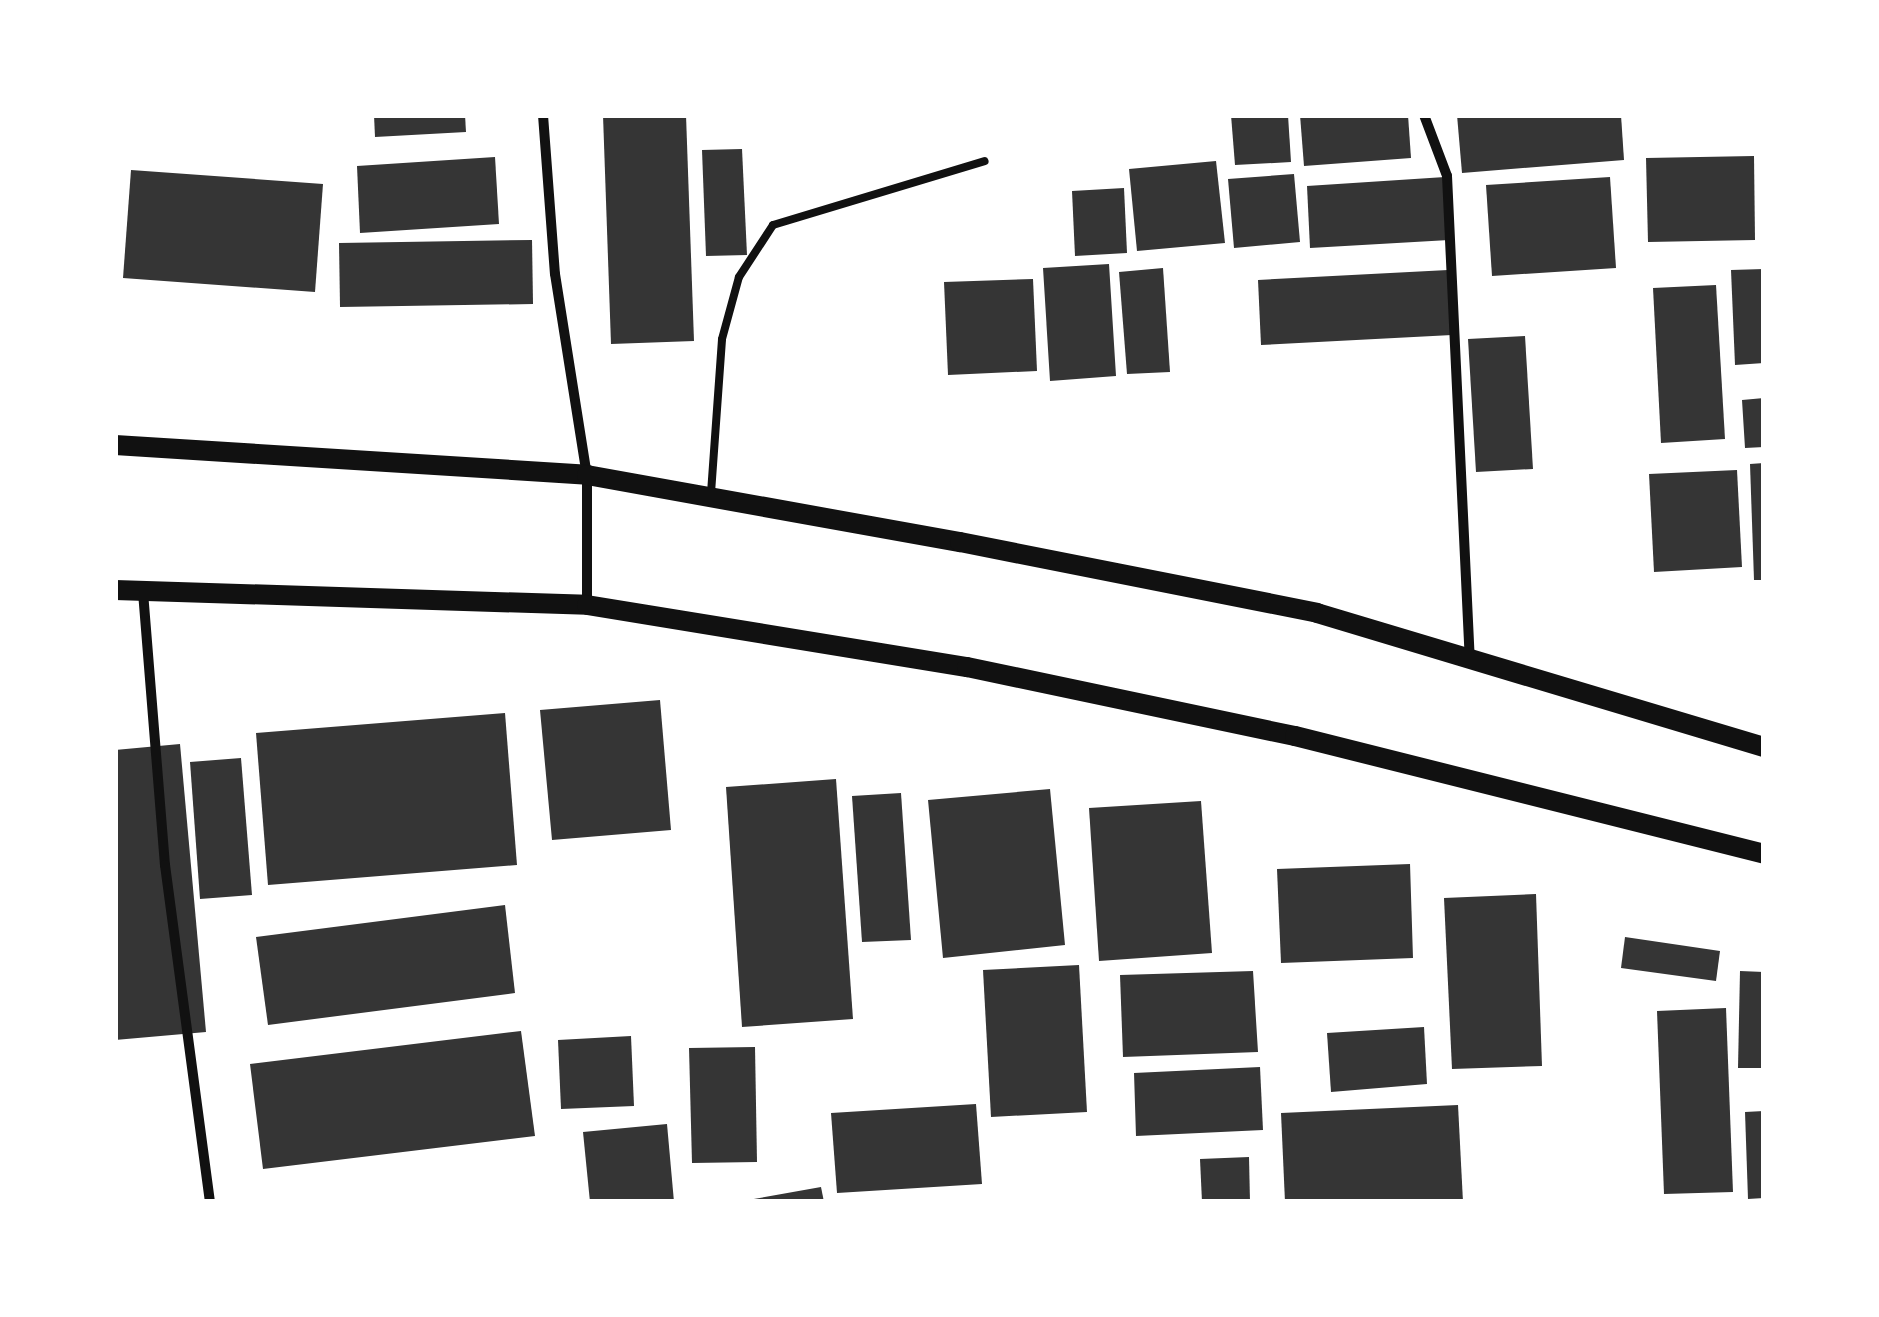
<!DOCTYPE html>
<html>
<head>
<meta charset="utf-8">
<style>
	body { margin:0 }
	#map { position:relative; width:1879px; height:1317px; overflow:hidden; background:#fff; font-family:"DejaVu Sans",sans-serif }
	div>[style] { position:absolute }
	.building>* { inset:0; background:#353535 }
	.service>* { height:8px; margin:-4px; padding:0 4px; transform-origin:4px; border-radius:4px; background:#111 }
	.minor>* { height:10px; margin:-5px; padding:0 5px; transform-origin:5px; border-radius:5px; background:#111 }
	.secondary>* { height:20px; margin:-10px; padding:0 10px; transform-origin:10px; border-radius:10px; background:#111 }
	span { translate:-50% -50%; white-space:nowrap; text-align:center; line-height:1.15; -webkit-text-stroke:10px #fff; paint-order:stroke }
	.frame { position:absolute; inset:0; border:118px solid #fff; pointer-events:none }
</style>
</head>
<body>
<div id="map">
	<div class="building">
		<i style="clip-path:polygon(374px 115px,465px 115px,466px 132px,375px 137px)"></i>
		<i style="clip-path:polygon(603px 115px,686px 115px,694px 341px,611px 344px)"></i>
		<i style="clip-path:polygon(1231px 115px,1288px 115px,1291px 162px,1235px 165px)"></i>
		<i style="clip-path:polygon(1300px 115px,1408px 115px,1411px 158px,1304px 166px)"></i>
		<i style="clip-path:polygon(1457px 115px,1621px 115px,1624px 160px,1462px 173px)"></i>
		<i style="clip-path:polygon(742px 149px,747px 255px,706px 256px,702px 150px)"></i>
		<i style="clip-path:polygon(1754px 156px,1755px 240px,1648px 242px,1646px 158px)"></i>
		<i style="clip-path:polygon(495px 157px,499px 224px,360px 233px,357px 166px)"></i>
		<i style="clip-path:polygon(1216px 161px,1225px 243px,1137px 251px,1129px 169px)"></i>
		<i style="clip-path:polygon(131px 170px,323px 184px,315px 292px,123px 278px)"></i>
		<i style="clip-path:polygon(1294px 174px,1300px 242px,1234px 248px,1228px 179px)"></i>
		<i style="clip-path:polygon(1445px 177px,1449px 240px,1310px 248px,1307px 186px)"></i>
		<i style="clip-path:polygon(1610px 177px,1616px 268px,1492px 276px,1486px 185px)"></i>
		<i style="clip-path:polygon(1124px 188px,1127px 253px,1075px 256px,1072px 191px)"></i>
		<i style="clip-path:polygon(532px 240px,533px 304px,340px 307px,339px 243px)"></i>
		<i style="clip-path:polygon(1109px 264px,1116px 376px,1050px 381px,1043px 268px)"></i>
		<i style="clip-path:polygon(1163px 268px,1170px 372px,1127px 374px,1119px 272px)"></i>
		<i style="clip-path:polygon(1764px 269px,1764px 363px,1735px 365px,1731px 270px)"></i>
		<i style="clip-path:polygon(1448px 270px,1452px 335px,1261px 345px,1258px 280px)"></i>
		<i style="clip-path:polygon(1033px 279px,1037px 371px,948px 375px,944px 282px)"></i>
		<i style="clip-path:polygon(1716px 285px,1725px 439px,1661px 443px,1653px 288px)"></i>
		<i style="clip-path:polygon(1525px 336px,1533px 469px,1476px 472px,1468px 339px)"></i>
		<i style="clip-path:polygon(1764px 398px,1764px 447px,1745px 448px,1742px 400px)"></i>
		<i style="clip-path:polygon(1764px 463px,1764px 580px,1754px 580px,1750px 464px)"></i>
		<i style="clip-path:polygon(1737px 470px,1742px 567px,1654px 572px,1649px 474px)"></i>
		<i style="clip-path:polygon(660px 700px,671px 830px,552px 840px,540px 710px)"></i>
		<i style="clip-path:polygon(505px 713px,517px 865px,268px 885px,256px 733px)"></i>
		<i style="clip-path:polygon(180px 744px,206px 1032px,115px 1040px,115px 750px)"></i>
		<i style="clip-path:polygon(241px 758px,252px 895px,200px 899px,190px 762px)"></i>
		<i style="clip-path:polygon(836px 779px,853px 1019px,742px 1027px,726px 787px)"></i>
		<i style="clip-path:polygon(1050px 789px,1065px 945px,943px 958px,928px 800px)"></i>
		<i style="clip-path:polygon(901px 793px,911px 940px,862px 942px,852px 796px)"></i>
		<i style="clip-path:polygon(1201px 801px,1212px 953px,1099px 961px,1089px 808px)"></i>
		<i style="clip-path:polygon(1410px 864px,1413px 958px,1281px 963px,1277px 869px)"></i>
		<i style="clip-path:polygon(1536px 894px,1542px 1066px,1452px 1069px,1444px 898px)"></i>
		<i style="clip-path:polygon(505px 905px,515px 993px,268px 1025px,256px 937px)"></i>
		<i style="clip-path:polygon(1625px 937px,1720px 951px,1716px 981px,1621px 968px)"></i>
		<i style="clip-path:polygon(1079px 965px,1087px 1112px,991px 1117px,983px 970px)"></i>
		<i style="clip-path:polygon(1253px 971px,1258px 1052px,1123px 1057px,1120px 975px)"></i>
		<i style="clip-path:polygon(1740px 971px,1764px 972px,1764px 1068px,1738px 1068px)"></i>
		<i style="clip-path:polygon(1726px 1008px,1733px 1192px,1664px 1194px,1657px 1011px)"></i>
		<i style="clip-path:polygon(1424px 1027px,1427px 1084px,1331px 1092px,1327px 1033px)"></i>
		<i style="clip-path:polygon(521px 1031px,535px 1136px,263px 1169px,250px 1064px)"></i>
		<i style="clip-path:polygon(631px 1036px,634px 1106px,561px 1109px,558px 1040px)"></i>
		<i style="clip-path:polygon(755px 1047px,757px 1162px,692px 1163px,689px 1048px)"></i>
		<i style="clip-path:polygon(1260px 1067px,1263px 1130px,1136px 1136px,1134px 1073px)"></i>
		<i style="clip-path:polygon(976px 1104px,982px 1184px,837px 1193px,831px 1113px)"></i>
		<i style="clip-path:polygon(1458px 1105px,1463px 1202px,1285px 1202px,1281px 1113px)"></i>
		<i style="clip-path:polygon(1764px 1111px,1764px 1198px,1748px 1199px,1745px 1112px)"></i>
		<i style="clip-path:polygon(667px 1124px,674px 1202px,590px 1202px,583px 1132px)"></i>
		<i style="clip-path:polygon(1249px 1157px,1250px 1202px,1202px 1202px,1200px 1159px)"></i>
		<i style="clip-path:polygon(821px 1187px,824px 1202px,749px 1202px,748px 1200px)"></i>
	</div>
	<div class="service">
		<i style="left:711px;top:493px;width:154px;rotate:-85.9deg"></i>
		<i style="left:722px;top:339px;width:64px;rotate:-74.7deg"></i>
		<i style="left:739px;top:277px;width:62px;rotate:-56.8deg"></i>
		<i style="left:773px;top:225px;width:221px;rotate:-16.8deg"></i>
	</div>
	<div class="minor">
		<i style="left:543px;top:115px;width:159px;rotate:85.7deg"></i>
		<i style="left:555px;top:274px;width:204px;rotate:81deg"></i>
		<i style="left:587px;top:475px;width:130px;rotate:90deg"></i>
		<i style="left:1424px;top:115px;width:65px;rotate:69.3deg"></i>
		<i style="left:1447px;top:176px;width:483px;rotate:87.3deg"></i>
		<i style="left:143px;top:592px;width:274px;rotate:85.4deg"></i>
		<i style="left:165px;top:865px;width:340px;rotate:82.4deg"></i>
	</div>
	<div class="secondary">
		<i style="left:115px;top:445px;width:473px;rotate:3.6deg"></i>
		<i style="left:587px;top:475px;width:379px;rotate:10.2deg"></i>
		<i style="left:960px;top:542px;width:364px;rotate:11.2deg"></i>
		<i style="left:1317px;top:613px;width:467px;rotate:16.7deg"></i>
		<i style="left:115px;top:590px;width:472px;rotate:1.8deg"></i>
		<i style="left:587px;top:605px;width:385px;rotate:9.3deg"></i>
		<i style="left:967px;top:667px;width:335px;rotate:11.9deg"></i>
		<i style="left:1295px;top:736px;width:484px;rotate:14.1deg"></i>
	</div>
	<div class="frame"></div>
</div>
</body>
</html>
